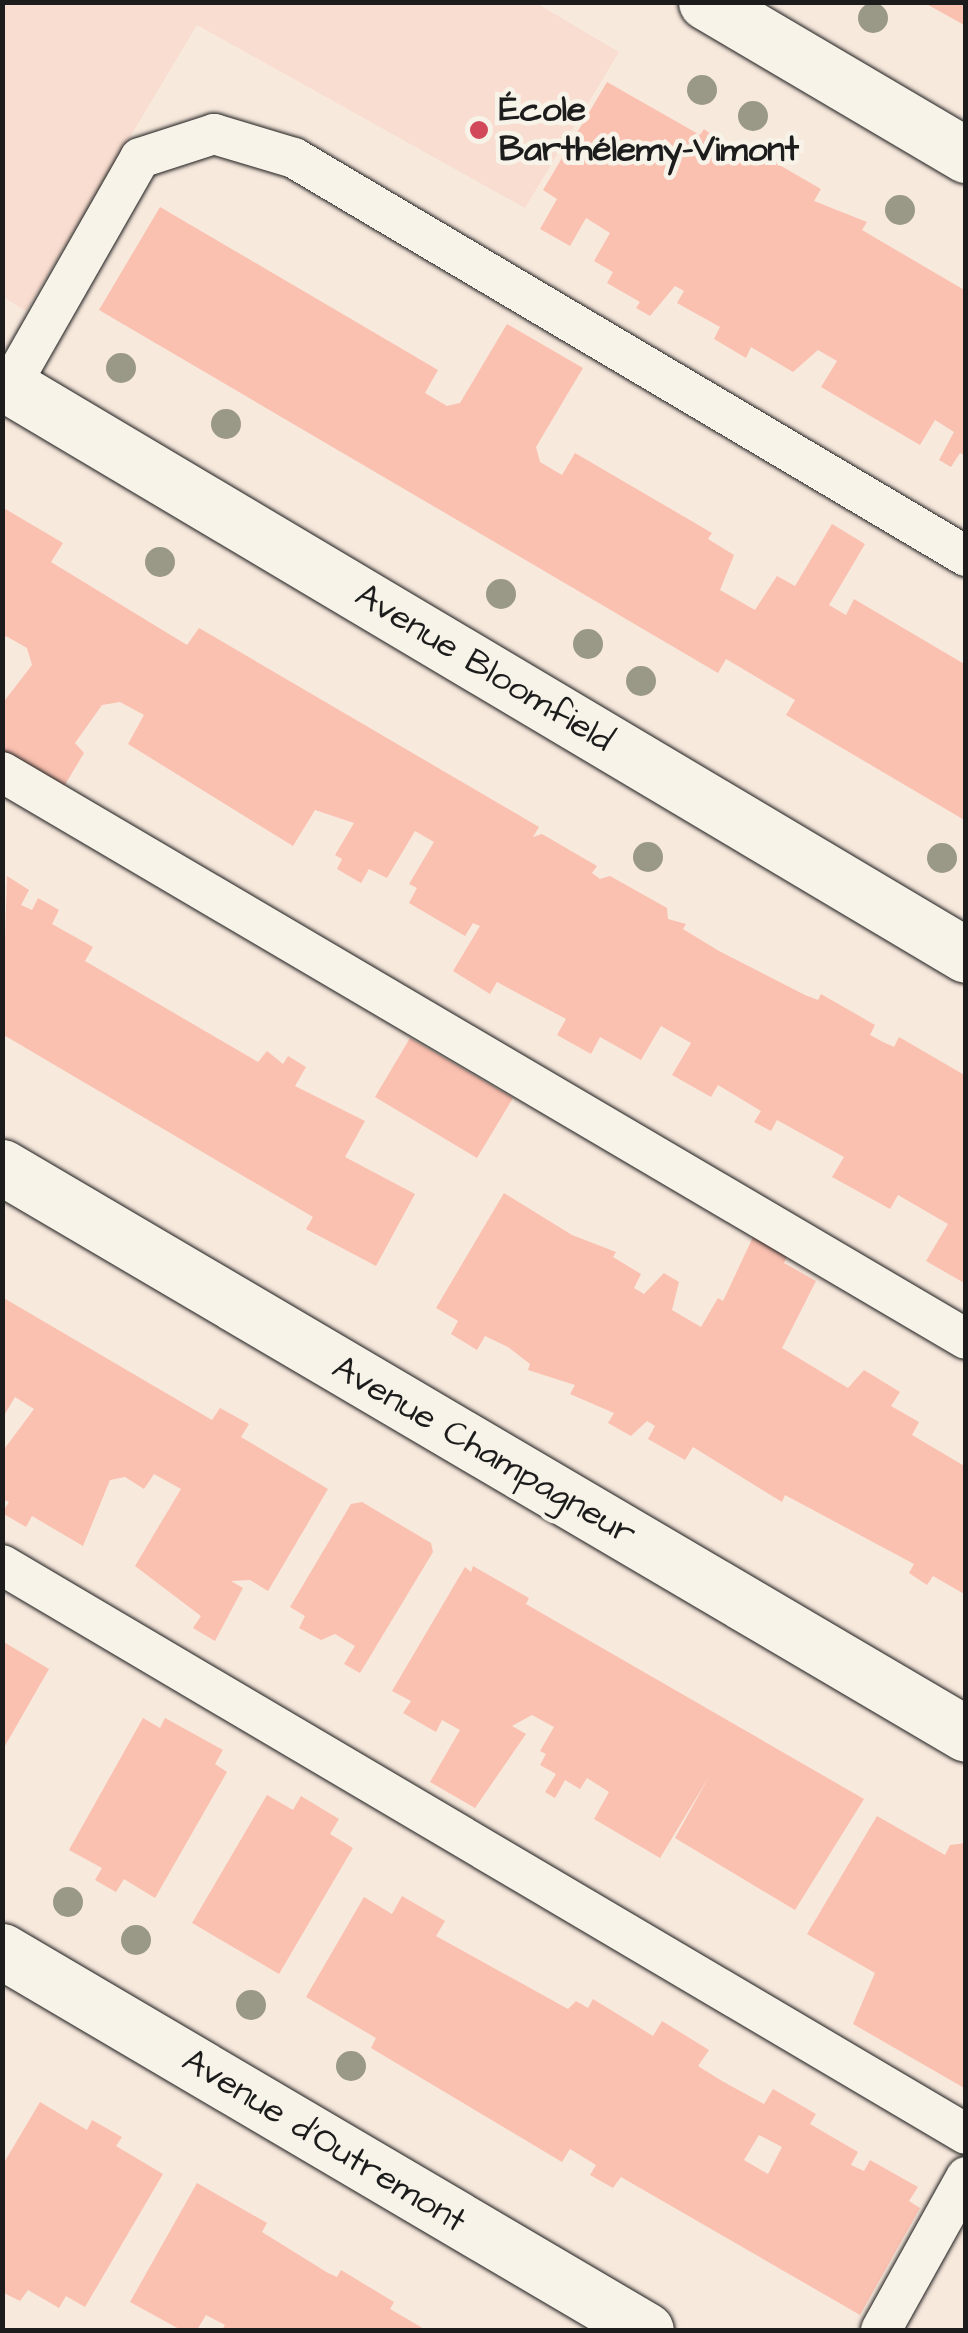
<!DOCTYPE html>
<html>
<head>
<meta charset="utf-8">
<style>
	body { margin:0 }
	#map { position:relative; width:968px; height:2333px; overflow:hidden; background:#f8e9dd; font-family:"Architects Daughter",sans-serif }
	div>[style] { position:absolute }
	.built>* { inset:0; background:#f9ddd0 }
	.building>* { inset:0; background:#fac0b0 }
	.roads { filter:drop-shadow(0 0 2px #1c1c1c) drop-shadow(0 0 2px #1c1c1c) }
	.service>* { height:40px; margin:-20px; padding:0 20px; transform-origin:20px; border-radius:20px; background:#f7f3e8 }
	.minor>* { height:55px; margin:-27.5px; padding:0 27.5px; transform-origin:27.5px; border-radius:27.5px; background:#f7f3e8 }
	.trees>* { width:30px; height:30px; margin:-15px; border-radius:50%; background:#9a9887 }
	.dots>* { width:28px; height:28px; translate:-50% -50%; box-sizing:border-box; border:5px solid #f7f3e8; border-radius:50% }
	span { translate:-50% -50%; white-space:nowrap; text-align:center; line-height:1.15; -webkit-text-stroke:9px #f7f3e8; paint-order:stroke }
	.poi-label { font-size:35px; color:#1c1c1c; font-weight:700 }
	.left { translate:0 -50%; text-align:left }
	.street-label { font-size:35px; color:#1c1c1c }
	.frame { position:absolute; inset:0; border:5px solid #1c1c1c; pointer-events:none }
</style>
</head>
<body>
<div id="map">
	<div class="built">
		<i style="clip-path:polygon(3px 3px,536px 3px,619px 52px,525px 208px,197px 25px,26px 311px,3px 297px)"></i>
	</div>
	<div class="building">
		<i style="clip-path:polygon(924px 2px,966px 2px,966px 26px,930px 6px)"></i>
		<i style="clip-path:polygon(607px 82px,700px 135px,704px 129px,748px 163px,755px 151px,821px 189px,814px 201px,867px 222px,862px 230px,966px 291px,966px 456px,960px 453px,951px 467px,939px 460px,954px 432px,935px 420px,920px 445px,821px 387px,837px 361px,818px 350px,793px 372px,751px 347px,746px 358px,714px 339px,720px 327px,677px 303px,684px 291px,675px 286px,650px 316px,636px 308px,640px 302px,607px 283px,613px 272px,594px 261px,610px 233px,586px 218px,570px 246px,540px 229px,557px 199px,543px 190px)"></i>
		<i style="clip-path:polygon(160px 207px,438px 370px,425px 393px,447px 406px,460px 403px,507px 324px,583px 368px,536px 447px,540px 462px,562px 475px,575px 453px,712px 533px,708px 539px,734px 555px,720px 590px,755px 610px,777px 576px,795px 586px,832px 524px,865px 544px,829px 605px,846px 615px,854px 599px,966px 665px,966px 821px,786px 715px,795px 700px,726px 659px,718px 673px,99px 310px)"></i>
		<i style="clip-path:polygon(2px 507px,63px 543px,51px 562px,187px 645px,199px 628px,539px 827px,533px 837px,542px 834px,597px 866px,592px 873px,600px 879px,610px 876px,667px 908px,668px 919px,686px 924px,683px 929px,719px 951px,805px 995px,818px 1000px,821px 994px,875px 1025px,870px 1035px,883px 1042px,894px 1047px,899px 1037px,966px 1076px,966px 1284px,926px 1261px,948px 1224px,898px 1195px,890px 1209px,832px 1177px,844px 1157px,777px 1120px,771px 1131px,754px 1122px,761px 1111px,718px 1085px,711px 1097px,672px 1075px,691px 1043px,661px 1026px,641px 1060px,600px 1037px,591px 1054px,557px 1035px,566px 1019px,497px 982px,490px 994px,453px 971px,480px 926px,473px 923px,465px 936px,409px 903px,417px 888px,409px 884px,434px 842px,415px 831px,387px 878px,369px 869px,361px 883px,337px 869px,342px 859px,335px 855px,354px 823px,315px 810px,293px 846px,128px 744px,144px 715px,120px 702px,102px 705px,75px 743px,84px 753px,63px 788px,2px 755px,2px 704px,32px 665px,27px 648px,6px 636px,2px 642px)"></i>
		<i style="clip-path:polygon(7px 876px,29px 890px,21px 905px,32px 910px,38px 898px,59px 910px,52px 924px,93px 947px,85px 961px,258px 1062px,267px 1051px,283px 1064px,288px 1056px,306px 1067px,295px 1086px,365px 1121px,345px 1157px,415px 1194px,376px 1266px,306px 1229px,313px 1217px,2px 1034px)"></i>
		<i style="clip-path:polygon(410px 1038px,513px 1098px,477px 1158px,375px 1097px)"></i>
		<i style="clip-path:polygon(504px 1193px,572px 1235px,616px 1252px,613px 1257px,641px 1274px,634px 1288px,644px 1294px,664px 1273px,679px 1282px,672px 1310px,701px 1327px,718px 1298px,723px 1301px,754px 1235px,788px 1255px,784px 1263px,816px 1281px,782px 1348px,848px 1388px,864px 1370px,900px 1392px,891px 1406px,919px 1422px,912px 1435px,966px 1467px,966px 1595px,933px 1576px,927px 1585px,909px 1573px,914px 1564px,785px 1495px,782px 1502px,693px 1447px,685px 1460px,648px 1439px,655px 1426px,647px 1421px,631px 1436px,608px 1423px,614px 1413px,570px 1394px,575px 1385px,528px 1370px,530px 1364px,508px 1347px,485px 1336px,477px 1350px,451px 1334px,458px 1321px,436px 1308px)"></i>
		<i style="clip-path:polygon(2px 1297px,212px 1420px,220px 1408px,249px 1424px,241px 1437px,328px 1489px,268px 1591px,250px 1580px,231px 1581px,243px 1588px,215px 1641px,193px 1628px,201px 1616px,135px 1566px,181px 1489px,154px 1474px,144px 1489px,125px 1477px,110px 1480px,83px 1546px,32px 1516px,26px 1527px,2px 1513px,9px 1502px,2px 1499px,2px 1452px,34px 1409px,15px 1397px,2px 1419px)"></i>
		<i style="clip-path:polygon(362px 1502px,431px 1543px,433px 1552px,360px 1673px,344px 1664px,355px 1646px,335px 1634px,321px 1640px,299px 1628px,305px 1616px,290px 1607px,351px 1504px)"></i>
		<i style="clip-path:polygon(473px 1566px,529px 1598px,526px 1604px,538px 1611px,864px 1799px,795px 1910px,675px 1838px,710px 1775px,660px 1858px,594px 1819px,609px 1792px,587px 1778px,580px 1789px,565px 1780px,555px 1798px,545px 1792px,556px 1774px,540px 1765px,546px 1754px,540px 1751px,554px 1727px,532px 1715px,512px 1726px,526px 1734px,475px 1808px,430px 1782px,460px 1730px,442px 1720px,436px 1732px,403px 1713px,411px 1701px,392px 1691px,465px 1567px,471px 1572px)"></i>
		<i style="clip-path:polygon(2px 1641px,49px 1669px,2px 1751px)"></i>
		<i style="clip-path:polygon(143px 1718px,160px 1728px,165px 1718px,223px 1750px,215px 1764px,227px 1772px,155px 1898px,124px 1879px,116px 1892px,95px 1880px,102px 1868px,69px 1850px)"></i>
		<i style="clip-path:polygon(267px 1795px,293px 1810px,301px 1796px,339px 1819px,330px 1834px,353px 1848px,279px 1974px,192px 1923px)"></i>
		<i style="clip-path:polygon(877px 1816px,945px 1855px,950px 1845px,966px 1843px,966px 2089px,853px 2024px,875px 1973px,807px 1934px)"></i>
		<i style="clip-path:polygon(evenodd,402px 1896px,445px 1921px,436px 1936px,568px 2009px,576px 2001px,588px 2008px,593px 1999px,653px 2036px,662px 2021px,709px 2050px,698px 2066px,722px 2081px,764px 2104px,773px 2089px,816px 2114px,810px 2124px,858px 2152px,851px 2165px,864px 2171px,870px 2160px,918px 2187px,909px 2201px,920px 2208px,860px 2315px,621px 2177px,613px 2188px,590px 2175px,596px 2165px,570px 2149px,562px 2162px,371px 2048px,376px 2038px,306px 1997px,364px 1897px,392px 1914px,402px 1896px,759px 2135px,782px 2147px,768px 2174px,744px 2160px,759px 2135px)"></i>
		<i style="clip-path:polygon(40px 2102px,87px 2130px,92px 2120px,122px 2137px,116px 2146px,163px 2174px,85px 2307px,66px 2296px,59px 2308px,28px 2290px,20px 2301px,2px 2292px,2px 2166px)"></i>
		<i style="clip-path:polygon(197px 2183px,267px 2223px,262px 2232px,328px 2273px,337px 2277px,341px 2270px,394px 2302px,390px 2309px,426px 2330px,222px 2330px,225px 2325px,206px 2315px,197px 2330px,181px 2330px,130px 2302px)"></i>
	</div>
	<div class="roads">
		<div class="service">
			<i style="left:10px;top:386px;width:262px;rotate:-60.3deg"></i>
			<i style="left:140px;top:158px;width:78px;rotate:-18deg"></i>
			<i style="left:214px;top:134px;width:84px;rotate:16.7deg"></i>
			<i style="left:294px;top:158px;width:781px;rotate:30.64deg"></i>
			<i style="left:2px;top:772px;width:1118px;rotate:30.46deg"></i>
			<i style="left:2px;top:1565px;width:1119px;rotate:30.55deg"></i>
			<i style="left:881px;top:2330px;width:175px;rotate:-60.9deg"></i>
		</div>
		<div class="minor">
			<i style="left:706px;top:2px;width:302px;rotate:30.5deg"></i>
			<i style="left:2px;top:382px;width:1121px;rotate:30.73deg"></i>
			<i style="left:2px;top:1167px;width:1118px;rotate:30.46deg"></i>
			<i style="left:2px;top:1951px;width:747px;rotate:30.48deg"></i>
		</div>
	</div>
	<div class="trees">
		<i style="left:873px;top:18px"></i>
		<i style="left:702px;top:90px"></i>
		<i style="left:753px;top:116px"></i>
		<i style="left:900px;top:210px"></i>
		<i style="left:121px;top:368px"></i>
		<i style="left:226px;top:424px"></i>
		<i style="left:160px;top:562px"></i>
		<i style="left:501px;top:594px"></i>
		<i style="left:588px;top:644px"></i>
		<i style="left:641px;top:681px"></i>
		<i style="left:648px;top:857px"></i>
		<i style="left:942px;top:858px"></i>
		<i style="left:68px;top:1902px"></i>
		<i style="left:136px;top:1940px"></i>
		<i style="left:251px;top:2005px"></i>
		<i style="left:351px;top:2066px"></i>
	</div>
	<div class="dots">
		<i style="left:479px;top:130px;background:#d1495b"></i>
	</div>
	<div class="poi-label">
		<span class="left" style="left:499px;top:130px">École<br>Barthélemy-Vimont</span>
	</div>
	<div class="street-label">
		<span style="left:484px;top:668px;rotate:31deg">Avenue Bloomfield</span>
		<span style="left:484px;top:1451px;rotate:30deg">Avenue Champagneur</span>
		<span style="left:324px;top:2141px;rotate:31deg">Avenue d'Outremont</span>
	</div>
	<div class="frame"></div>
</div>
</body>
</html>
